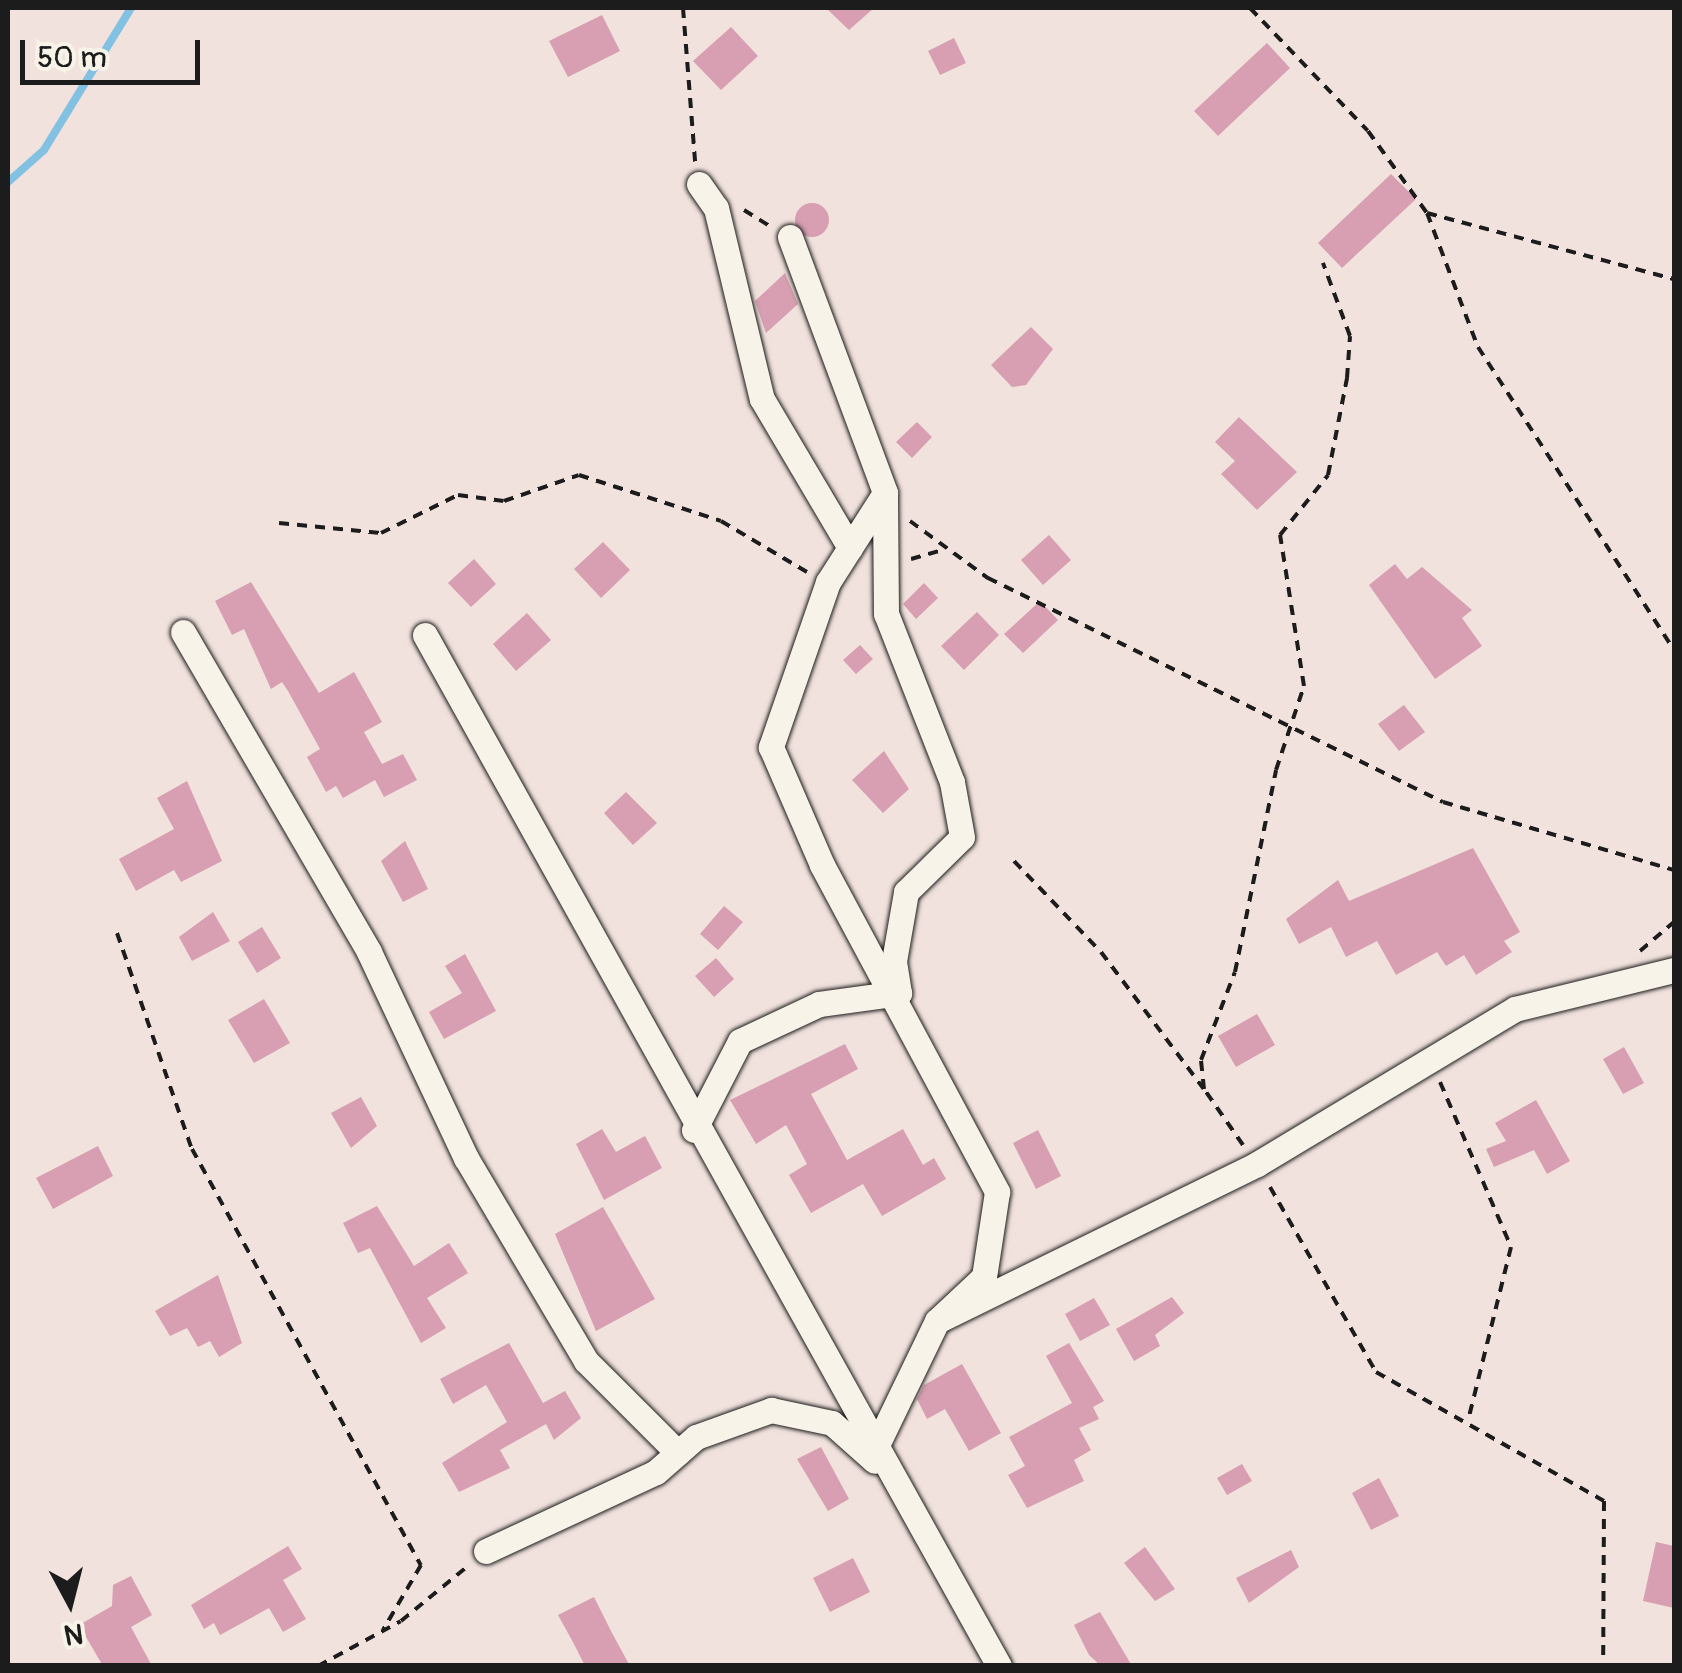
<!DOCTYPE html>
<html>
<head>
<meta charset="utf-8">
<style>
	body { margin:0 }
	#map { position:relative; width:1682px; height:1673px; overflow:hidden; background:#f1e2dd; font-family:Pangolin,sans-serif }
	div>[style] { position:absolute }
	.stream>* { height:8px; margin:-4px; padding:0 4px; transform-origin:4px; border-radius:4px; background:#83c1e3 }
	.building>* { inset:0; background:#d79fb1 }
	.round { border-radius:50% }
	.path>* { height:4px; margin-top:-2px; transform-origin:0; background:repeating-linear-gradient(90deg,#1c1c1c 0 10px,transparent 0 18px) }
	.roads { filter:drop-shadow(0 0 2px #1c1c1c) drop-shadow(0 0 2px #1c1c1c) }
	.minor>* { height:25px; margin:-12.5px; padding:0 12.5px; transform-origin:12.5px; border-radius:12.5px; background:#f7f3e8 }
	span { translate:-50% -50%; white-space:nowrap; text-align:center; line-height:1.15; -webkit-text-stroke:9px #f7f3e8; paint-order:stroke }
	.frame { position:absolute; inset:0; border:10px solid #1c1c1c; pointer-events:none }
	.north { position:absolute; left:20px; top:1553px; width:100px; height:100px; -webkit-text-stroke:8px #f7f3e8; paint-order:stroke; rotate:173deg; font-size:28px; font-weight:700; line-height:40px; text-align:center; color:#1c1c1c }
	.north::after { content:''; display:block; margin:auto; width:35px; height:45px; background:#1c1c1c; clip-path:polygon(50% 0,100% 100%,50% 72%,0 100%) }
	.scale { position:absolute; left:20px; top:40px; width:180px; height:45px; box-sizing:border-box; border:5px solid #1c1c1c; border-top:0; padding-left:12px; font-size:30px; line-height:35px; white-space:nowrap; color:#1c1c1c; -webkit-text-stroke:8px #f7f3e8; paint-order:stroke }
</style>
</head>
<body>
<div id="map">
	<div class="stream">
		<i style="left:8px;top:182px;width:48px;rotate:-41.6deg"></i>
		<i style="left:44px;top:150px;width:167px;rotate:-58.5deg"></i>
	</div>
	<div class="building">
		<i style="clip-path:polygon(826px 8px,874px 8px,849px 30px)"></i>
		<i style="clip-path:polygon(602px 15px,620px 51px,568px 77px,549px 41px)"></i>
		<i style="clip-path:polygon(731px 27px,758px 56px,721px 90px,693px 61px)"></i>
		<i style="clip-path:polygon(954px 38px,966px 63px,940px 75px,928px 51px)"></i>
		<i style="clip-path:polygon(1267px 43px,1290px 68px,1218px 136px,1194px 111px)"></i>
		<i style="clip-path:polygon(1391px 174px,1416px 199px,1342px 268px,1318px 243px)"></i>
		<i class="round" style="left:795px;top:203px;width:34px;height:34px"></i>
		<i style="clip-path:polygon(785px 273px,798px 304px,766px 333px,755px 301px)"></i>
		<i style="clip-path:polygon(1031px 327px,1053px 349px,1026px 385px,1012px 387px,991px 365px)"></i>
		<i style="clip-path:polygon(1239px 417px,1297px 472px,1257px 510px,1221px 474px,1235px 461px,1215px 442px)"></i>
		<i style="clip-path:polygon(917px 422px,932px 437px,912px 458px,896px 442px)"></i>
		<i style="clip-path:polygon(1049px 535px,1071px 560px,1043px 585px,1021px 560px)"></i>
		<i style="clip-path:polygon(603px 542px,630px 570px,601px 598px,574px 569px)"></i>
		<i style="clip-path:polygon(474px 559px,496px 584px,471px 607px,448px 583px)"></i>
		<i style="clip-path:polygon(1395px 564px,1407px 579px,1422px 567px,1472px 610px,1462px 618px,1482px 646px,1435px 679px,1369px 585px)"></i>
		<i style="clip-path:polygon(251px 582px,319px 693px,354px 672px,382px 722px,364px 732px,382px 764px,403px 754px,417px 780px,384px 797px,375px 780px,343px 798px,336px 786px,326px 792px,307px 757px,320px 749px,288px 691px,282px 682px,271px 689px,244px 629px,232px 635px,215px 601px)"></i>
		<i style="clip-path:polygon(924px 583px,938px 598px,916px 619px,903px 604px)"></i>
		<i style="clip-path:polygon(1040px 601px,1058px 620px,1023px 653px,1004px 634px)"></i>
		<i style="clip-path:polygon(977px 612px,999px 635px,964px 670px,941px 646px)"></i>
		<i style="clip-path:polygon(527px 613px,551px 640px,516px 671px,493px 644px)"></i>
		<i style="clip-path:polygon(860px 645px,873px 659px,856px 674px,843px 660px)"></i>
		<i style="clip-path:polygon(1404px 705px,1425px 732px,1399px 751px,1378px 724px)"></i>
		<i style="clip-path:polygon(884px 751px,909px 789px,883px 813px,852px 780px)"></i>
		<i style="clip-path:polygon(187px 781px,222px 861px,181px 882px,174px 870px,136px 891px,119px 859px,174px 829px,157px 798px)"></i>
		<i style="clip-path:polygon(626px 792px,657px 823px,633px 845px,604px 813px)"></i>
		<i style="clip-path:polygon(405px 841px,428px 889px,403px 902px,381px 861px)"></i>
		<i style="clip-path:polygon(1473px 848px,1520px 932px,1504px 941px,1512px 952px,1476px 975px,1464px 955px,1446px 966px,1437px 952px,1396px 975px,1377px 941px,1346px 957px,1331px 927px,1299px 944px,1286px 919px,1338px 880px,1349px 901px)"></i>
		<i style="clip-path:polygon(724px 906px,743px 922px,718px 950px,700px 934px)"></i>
		<i style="clip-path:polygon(213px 912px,230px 941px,192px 961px,179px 937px)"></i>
		<i style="clip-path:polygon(262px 927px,281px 958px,257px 973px,238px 942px)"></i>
		<i style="clip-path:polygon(465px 954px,496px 1011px,444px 1039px,429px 1012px,462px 993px,445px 966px)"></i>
		<i style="clip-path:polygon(716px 958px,734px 979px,714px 997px,695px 976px)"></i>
		<i style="clip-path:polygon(264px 999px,290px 1043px,254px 1063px,228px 1020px)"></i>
		<i style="clip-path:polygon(1257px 1014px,1275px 1045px,1236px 1067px,1218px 1036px)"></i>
		<i style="clip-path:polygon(845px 1044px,858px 1069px,811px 1094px,847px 1160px,903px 1129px,923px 1165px,934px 1158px,946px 1179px,882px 1216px,863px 1184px,811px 1213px,789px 1175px,807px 1164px,786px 1125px,756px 1144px,730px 1100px)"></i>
		<i style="clip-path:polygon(1624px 1047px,1644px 1083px,1623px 1094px,1603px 1059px)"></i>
		<i style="clip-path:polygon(361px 1097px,377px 1126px,351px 1148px,331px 1113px)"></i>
		<i style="clip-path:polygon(1536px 1100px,1570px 1161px,1547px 1174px,1534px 1150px,1494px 1167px,1486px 1149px,1506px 1141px,1495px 1123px)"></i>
		<i style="clip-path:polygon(602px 1129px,616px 1152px,645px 1136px,662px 1168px,604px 1200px,576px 1144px)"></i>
		<i style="clip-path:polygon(1038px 1130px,1061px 1176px,1036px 1189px,1013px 1143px)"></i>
		<i style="clip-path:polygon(98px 1146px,113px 1176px,53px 1209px,36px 1178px)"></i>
		<i style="clip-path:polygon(377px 1206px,414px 1266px,449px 1243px,468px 1273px,427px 1298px,446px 1328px,421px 1343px,370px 1248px,358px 1253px,343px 1223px)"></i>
		<i style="clip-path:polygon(603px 1207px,655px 1299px,596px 1331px,555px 1234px)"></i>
		<i style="clip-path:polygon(218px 1275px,242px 1343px,219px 1357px,210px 1341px,198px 1347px,187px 1328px,170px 1336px,155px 1311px)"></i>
		<i style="clip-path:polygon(1172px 1297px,1184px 1313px,1155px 1335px,1160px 1346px,1134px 1361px,1116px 1329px)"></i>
		<i style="clip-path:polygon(1094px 1298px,1110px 1325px,1080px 1341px,1065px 1314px)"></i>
		<i style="clip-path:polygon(509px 1343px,543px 1403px,565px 1391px,581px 1418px,554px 1440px,546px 1424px,500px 1450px,510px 1468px,459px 1492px,442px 1463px,507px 1422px,486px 1385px,453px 1404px,440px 1379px)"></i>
		<i style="clip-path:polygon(1069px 1343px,1104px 1401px,1093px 1407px,1099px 1419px,1079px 1428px,1091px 1450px,1074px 1460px,1084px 1481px,1027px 1508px,1008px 1475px,1025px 1466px,1009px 1437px,1072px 1403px,1046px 1356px)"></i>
		<i style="clip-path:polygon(962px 1364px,1001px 1433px,969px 1451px,945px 1409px,927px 1419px,917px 1399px,924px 1385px)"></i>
		<i style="clip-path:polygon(821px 1447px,849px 1499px,828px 1511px,797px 1459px)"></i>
		<i style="clip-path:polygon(1242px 1464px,1252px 1481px,1227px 1495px,1217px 1478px)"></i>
		<i style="clip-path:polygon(1379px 1478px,1399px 1516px,1371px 1530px,1352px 1493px)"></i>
		<i style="clip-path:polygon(1656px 1542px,1674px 1546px,1674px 1608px,1643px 1601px)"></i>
		<i style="clip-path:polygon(288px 1546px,302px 1569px,283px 1580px,306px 1619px,283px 1632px,269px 1608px,220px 1635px,214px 1623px,204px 1629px,191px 1605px)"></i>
		<i style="clip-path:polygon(1145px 1547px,1175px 1589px,1155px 1601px,1124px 1563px)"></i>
		<i style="clip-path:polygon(1291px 1550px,1299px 1567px,1249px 1603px,1236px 1578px)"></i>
		<i style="clip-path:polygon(853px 1558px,870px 1592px,830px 1612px,813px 1578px)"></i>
		<i style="clip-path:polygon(131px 1576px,152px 1615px,131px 1627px,152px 1666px,103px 1666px,79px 1625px,112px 1606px,113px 1585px)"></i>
		<i style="clip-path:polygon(594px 1597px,612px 1633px,630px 1666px,585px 1666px,574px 1644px,558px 1615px)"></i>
		<i style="clip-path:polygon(1100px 1612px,1109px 1627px,1132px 1666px,1101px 1666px,1089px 1655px,1074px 1625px)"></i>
	</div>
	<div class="path">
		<i style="left:683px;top:8px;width:154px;rotate:85.5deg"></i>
		<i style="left:1250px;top:8px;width:170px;rotate:46.2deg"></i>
		<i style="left:1368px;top:131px;width:101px;rotate:54.3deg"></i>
		<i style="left:1427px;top:213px;width:143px;rotate:69.2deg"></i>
		<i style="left:1478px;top:347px;width:361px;rotate:57.1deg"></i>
		<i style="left:744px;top:210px;width:31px;rotate:32deg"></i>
		<i style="left:1427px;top:213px;width:256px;rotate:15deg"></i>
		<i style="left:910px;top:521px;width:97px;rotate:36.2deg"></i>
		<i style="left:988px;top:578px;width:507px;rotate:26.21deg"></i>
		<i style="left:1443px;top:802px;width:241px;rotate:16.4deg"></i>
		<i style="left:279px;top:523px;width:102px;rotate:5.6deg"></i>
		<i style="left:381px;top:533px;width:86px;rotate:-26.3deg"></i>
		<i style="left:458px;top:495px;width:46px;rotate:7.4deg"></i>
		<i style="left:504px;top:501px;width:79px;rotate:-19.1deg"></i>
		<i style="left:579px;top:475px;width:149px;rotate:17.9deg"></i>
		<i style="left:721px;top:521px;width:100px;rotate:30.7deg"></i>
		<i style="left:911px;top:559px;width:35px;rotate:-16deg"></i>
		<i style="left:1014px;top:861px;width:126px;rotate:46.3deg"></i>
		<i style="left:1101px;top:952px;width:171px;rotate:53.1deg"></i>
		<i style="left:117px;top:933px;width:229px;rotate:70.9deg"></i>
		<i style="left:192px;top:1149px;width:475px;rotate:61.2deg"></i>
		<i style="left:421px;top:1565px;width:75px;rotate:120.3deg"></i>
		<i style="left:1640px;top:951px;width:45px;rotate:-40.5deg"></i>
		<i style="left:1440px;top:1082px;width:180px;rotate:66.7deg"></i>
		<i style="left:1511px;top:1247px;width:179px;rotate:103.9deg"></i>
		<i style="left:1243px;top:1145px;width:68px;rotate:-124.9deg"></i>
		<i style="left:1204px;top:1089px;width:29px;rotate:-96deg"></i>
		<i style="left:1201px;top:1060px;width:94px;rotate:-68.9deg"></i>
		<i style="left:1235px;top:972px;width:206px;rotate:-78.5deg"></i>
		<i style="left:1276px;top:770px;width:89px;rotate:-71.6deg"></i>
		<i style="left:1304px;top:686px;width:153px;rotate:-99deg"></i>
		<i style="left:1280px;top:535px;width:77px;rotate:-51.3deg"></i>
		<i style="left:1328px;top:475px;width:99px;rotate:-78.9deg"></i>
		<i style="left:1347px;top:378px;width:42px;rotate:-85.9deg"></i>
		<i style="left:1350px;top:336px;width:78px;rotate:-110.3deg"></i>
		<i style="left:1270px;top:1187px;width:213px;rotate:60.2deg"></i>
		<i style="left:1376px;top:1372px;width:262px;rotate:29.5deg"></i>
		<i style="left:1604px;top:1501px;width:165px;rotate:90.3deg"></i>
		<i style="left:318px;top:1666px;width:94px;rotate:-28.5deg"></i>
		<i style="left:401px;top:1621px;width:87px;rotate:-39.4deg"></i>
	</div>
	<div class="roads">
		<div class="minor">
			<i style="left:699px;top:184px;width:29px;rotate:55deg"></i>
			<i style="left:716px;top:208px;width:196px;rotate:76.5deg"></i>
			<i style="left:762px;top:399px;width:173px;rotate:59.4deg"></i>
			<i style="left:790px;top:237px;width:273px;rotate:69.6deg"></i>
			<i style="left:885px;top:493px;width:106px;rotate:122.6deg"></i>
			<i style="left:828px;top:582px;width:175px;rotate:109.1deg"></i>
			<i style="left:771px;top:747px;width:129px;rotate:66.6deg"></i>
			<i style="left:822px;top:865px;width:371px;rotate:61.8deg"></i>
			<i style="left:997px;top:1192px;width:86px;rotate:98.7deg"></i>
			<i style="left:984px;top:1277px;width:64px;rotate:136.9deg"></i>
			<i style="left:183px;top:632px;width:370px;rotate:59.8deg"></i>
			<i style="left:369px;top:952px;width:228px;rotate:64.8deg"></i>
			<i style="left:466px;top:1158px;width:236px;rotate:59.4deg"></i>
			<i style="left:586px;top:1361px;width:130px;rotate:45deg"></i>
			<i style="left:425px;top:635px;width:1180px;rotate:60.89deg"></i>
			<i style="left:694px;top:1130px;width:100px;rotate:-62.7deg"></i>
			<i style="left:740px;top:1041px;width:87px;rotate:-25.1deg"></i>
			<i style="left:819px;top:1004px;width:81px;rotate:-7.8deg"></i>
			<i style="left:899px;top:993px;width:32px;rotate:-99deg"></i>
			<i style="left:894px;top:961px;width:70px;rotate:-80.1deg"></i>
			<i style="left:906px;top:892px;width:78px;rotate:-44.5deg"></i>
			<i style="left:962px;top:837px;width:56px;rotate:-100.3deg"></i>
			<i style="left:952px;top:782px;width:180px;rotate:-111.4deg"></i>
			<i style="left:886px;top:614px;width:121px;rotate:-90.5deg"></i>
			<i style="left:876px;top:1447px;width:140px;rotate:-64.2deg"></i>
			<i style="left:937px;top:1321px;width:356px;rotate:-26.1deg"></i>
			<i style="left:1257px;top:1164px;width:301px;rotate:-31deg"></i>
			<i style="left:1515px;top:1009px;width:164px;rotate:-13.8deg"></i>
			<i style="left:486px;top:1551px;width:187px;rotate:-24.9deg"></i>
			<i style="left:656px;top:1472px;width:53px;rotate:-41.2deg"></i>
			<i style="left:696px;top:1437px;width:80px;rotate:-19.8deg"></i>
			<i style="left:771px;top:1410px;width:62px;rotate:12deg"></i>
			<i style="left:832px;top:1423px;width:57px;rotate:41.5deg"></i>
		</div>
	</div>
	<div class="frame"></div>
	<div class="north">N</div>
	<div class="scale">50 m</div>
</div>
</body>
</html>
